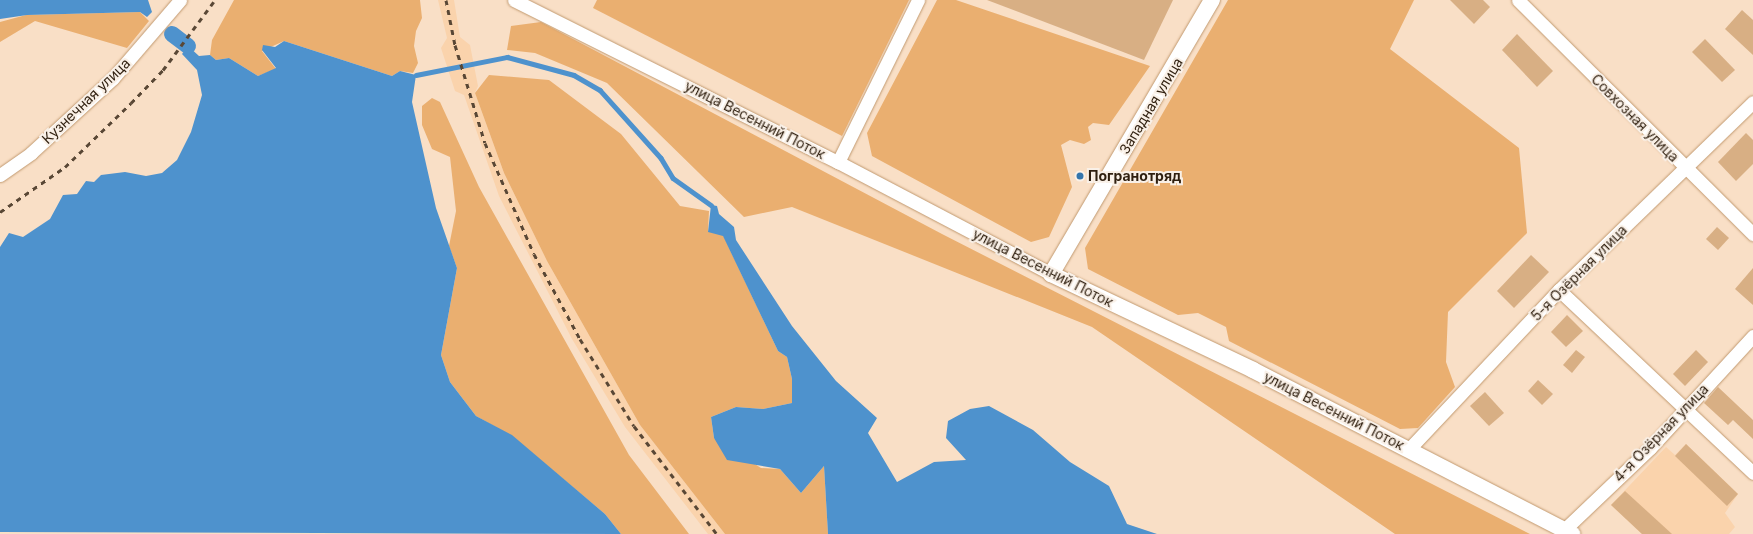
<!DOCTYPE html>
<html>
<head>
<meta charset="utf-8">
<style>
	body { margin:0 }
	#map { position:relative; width:1753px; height:534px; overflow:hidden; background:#f9dfc6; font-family:Inter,sans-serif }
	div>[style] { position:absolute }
	.built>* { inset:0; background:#fad3ac }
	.green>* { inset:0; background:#eaaf70 }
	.water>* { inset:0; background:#4e92cd }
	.stream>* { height:4.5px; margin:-2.25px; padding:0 2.25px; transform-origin:2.25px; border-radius:2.25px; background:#4e92cd }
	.canal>* { height:16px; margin:-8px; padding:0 8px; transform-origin:8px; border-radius:8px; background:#4e92cd }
	.building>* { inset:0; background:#d8af84 }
	.roads { filter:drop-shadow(0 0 1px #c1996f) drop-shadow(0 0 1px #c1996f) }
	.minor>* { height:13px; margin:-6.5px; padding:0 6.5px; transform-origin:6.5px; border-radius:6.5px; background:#fff }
	.tertiary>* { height:16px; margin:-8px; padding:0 8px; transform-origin:8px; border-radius:8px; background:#fff }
	.rail>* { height:3px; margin-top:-1.5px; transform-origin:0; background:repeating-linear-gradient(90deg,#594735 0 5px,transparent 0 10px) }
	.dots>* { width:11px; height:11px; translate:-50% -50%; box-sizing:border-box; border:2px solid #f9f0e7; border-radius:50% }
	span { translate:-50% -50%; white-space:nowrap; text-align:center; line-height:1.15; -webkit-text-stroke:4px #f9f0e7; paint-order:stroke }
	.street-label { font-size:14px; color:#2f1f0f }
	.poi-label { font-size:14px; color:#2f1f0f; font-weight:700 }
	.left { translate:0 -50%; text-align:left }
</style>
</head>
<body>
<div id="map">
	<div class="built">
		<i style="clip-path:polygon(438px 0,454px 0,460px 37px,470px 45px,478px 86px,475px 93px,504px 173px,547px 261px,640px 425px,725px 534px,708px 534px,625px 427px,572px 339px,499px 196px,464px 95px,455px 91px,441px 48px,447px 38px)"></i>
		<i style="clip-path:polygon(1686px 444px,1738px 494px,1725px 513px,1735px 527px,1729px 534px,1642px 534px,1611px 505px,1666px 447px,1675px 455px)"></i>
	</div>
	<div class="green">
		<i style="clip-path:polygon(234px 0,420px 0,422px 18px,416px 31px,414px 46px,418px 63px,413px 73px,400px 71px,392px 76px,284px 41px,262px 51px,276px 69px,258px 76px,229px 58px,216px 60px,210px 55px,212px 40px)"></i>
		<i style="clip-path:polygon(597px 0,909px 0,842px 136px,593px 8px)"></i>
		<i style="clip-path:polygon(937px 0,956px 0,1150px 66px,1109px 125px,1093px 123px,1088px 127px,1091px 140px,1084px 144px,1070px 140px,1061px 145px,1072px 187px,1049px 237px,1031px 242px,872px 156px,867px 133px)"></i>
		<i style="clip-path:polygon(1228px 0,1414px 0,1390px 49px,1519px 148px,1527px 233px,1448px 312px,1446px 362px,1455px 387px,1418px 428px,1400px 429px,1229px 341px,1226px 327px,1198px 313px,1178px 315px,1088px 269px,1085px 248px)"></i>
		<i style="clip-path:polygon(140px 12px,149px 21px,127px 48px,35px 21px,0 42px,0 22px,26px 15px)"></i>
		<i style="clip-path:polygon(541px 22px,942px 234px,1530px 534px,1395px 534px,1092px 327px,792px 207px,744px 217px,607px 83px,535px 53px,507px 50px,511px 26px)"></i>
		<i style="clip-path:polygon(489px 75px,549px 80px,621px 134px,680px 206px,709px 211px,708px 231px,723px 235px,778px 351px,787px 357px,792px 379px,792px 403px,763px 409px,736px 407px,711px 417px,714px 438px,761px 468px,780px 469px,801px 493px,824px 466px,828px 534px,725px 534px,640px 425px,547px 261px,504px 173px,475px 93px)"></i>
		<i style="clip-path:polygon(432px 98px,440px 102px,479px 187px,629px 455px,689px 534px,621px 534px,605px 514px,512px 436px,476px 416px,450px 382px,441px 355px,457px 268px,449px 246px,456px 211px,450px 157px,432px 149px,422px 125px,422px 106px)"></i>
	</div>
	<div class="water">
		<i style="clip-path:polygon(0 0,148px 0,152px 12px,147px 17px,140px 12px,27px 15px,0 19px)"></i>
		<i style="clip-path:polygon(284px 41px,392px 76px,400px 71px,416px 75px,412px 102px,436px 208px,457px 268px,441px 355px,450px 382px,476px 416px,512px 435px,605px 514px,621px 534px,0 532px,0 247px,9px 233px,23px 237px,50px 219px,63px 195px,77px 194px,86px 181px,94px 182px,101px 175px,125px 172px,146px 176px,162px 173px,177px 160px,191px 132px,202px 95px,197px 70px,182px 54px,188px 46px,199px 56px,210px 55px,216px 60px,229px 58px,258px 76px,276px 68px,262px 50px,263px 45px,275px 47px)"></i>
		<i style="clip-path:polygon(711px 205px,717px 206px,719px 214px,734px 227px,736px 240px,792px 326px,836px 381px,877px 418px,868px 433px,897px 482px,934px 462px,966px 460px,946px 438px,948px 421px,970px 409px,989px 406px,1033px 430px,1070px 462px,1109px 486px,1127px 524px,1157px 534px,828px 534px,824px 466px,801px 493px,780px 469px,727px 460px,714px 438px,711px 417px,736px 407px,763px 409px,792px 403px,792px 379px,787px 357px,778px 351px,723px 236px,708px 232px)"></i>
	</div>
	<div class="stream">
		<i style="left:416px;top:75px;width:93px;rotate:-11.2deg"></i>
		<i style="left:507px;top:57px;width:69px;rotate:15deg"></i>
		<i style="left:574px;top:75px;width:30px;rotate:30deg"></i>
		<i style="left:600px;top:90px;width:91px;rotate:48.1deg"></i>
		<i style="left:661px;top:158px;width:23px;rotate:59deg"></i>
		<i style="left:673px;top:178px;width:47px;rotate:35.4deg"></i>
	</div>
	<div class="canal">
		<i style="left:172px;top:34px;width:20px;rotate:37deg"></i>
	</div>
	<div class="building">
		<i style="clip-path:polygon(987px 0,1173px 0,1144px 60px)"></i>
		<i style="clip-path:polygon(1450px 0,1483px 0,1490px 7px,1474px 24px)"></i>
		<i style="clip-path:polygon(1742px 10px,1753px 20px,1753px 55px,1725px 29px)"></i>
		<i style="clip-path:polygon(1517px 34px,1553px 71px,1537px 87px,1502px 50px)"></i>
		<i style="clip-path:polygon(1705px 39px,1735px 70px,1722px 82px,1692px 52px)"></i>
		<i style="clip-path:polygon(1746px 133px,1753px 140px,1753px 164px,1736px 181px,1718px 162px)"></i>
		<i style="clip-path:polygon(1717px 227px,1729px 238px,1718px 250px,1706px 239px)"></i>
		<i style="clip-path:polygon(1531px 255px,1549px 272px,1514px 308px,1497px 291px)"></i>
		<i style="clip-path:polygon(1753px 268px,1753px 305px,1735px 289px)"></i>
		<i style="clip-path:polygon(1567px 315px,1583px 331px,1566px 347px,1551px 332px)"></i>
		<i style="clip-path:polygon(1576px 350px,1585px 357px,1572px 373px,1563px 365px)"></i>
		<i style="clip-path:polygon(1696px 350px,1708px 362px,1685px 386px,1673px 374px)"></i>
		<i style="clip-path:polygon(1538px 380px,1553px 394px,1542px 405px,1528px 391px)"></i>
		<i style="clip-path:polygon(1718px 387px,1753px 420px,1753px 439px,1733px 420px,1728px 425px,1704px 403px)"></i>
		<i style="clip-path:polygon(1485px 392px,1504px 413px,1489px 426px,1470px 406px)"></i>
		<i style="clip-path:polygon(1686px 444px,1738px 494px,1727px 506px,1675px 456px)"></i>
		<i style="clip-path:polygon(1625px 491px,1672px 534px,1642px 534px,1611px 505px)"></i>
	</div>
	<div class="roads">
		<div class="minor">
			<i style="left:514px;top:0;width:362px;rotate:26.6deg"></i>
			<i style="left:838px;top:162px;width:241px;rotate:27.7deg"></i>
			<i style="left:1518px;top:0;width:332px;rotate:44.9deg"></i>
			<i style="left:838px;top:162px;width:181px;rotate:-63.7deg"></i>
			<i style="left:0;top:175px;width:38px;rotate:-35deg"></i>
			<i style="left:31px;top:153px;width:111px;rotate:-42.4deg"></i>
			<i style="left:113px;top:78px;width:103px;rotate:-49.3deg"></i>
			<i style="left:1559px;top:290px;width:267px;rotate:43.3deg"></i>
			<i style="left:1409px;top:449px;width:219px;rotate:-46.7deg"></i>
			<i style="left:1559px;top:290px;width:270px;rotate:-44.1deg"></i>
			<i style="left:1566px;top:528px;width:116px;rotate:-43.6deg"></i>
			<i style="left:1650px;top:448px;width:152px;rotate:-47.4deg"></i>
		</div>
		<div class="tertiary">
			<i style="left:1212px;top:0;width:318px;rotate:120.4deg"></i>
			<i style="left:1051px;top:274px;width:224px;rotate:25.4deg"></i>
			<i style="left:1253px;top:370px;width:359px;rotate:27.2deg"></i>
		</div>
	</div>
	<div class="rail">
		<i style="left:446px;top:0;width:46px;rotate:78.7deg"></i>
		<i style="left:455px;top:45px;width:102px;rotate:73deg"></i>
		<i style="left:485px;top:143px;width:121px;rotate:66.2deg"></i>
		<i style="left:534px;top:254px;width:97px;rotate:61.6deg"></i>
		<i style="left:580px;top:339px;width:102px;rotate:58.2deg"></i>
		<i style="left:634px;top:426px;width:136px;rotate:52.5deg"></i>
		<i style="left:0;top:212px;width:79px;rotate:-34.7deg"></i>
		<i style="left:65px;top:167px;width:92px;rotate:-44.1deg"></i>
		<i style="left:131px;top:103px;width:46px;rotate:-45.9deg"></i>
		<i style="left:163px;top:70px;width:87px;rotate:-53.4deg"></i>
	</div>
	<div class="dots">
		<i style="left:1080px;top:176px;background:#3475ac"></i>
	</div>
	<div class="street-label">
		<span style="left:86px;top:101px;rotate:-44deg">Кузнечная улица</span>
		<span style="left:1151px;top:106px;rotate:-59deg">Западная улица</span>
		<span style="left:1635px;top:118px;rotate:45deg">Совхозная улица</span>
		<span style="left:755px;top:120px;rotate:27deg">улица Весенний Поток</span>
		<span style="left:1043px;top:268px;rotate:27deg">улица Весенний Поток</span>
		<span style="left:1579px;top:273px;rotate:-45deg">5-я Озёрная улица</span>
		<span style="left:1334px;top:411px;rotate:27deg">улица Весенний Поток</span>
		<span style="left:1661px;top:433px;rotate:-46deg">4-я Озёрная улица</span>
	</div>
	<div class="poi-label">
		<span class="left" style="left:1088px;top:176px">Погранотряд</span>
	</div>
</div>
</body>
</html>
